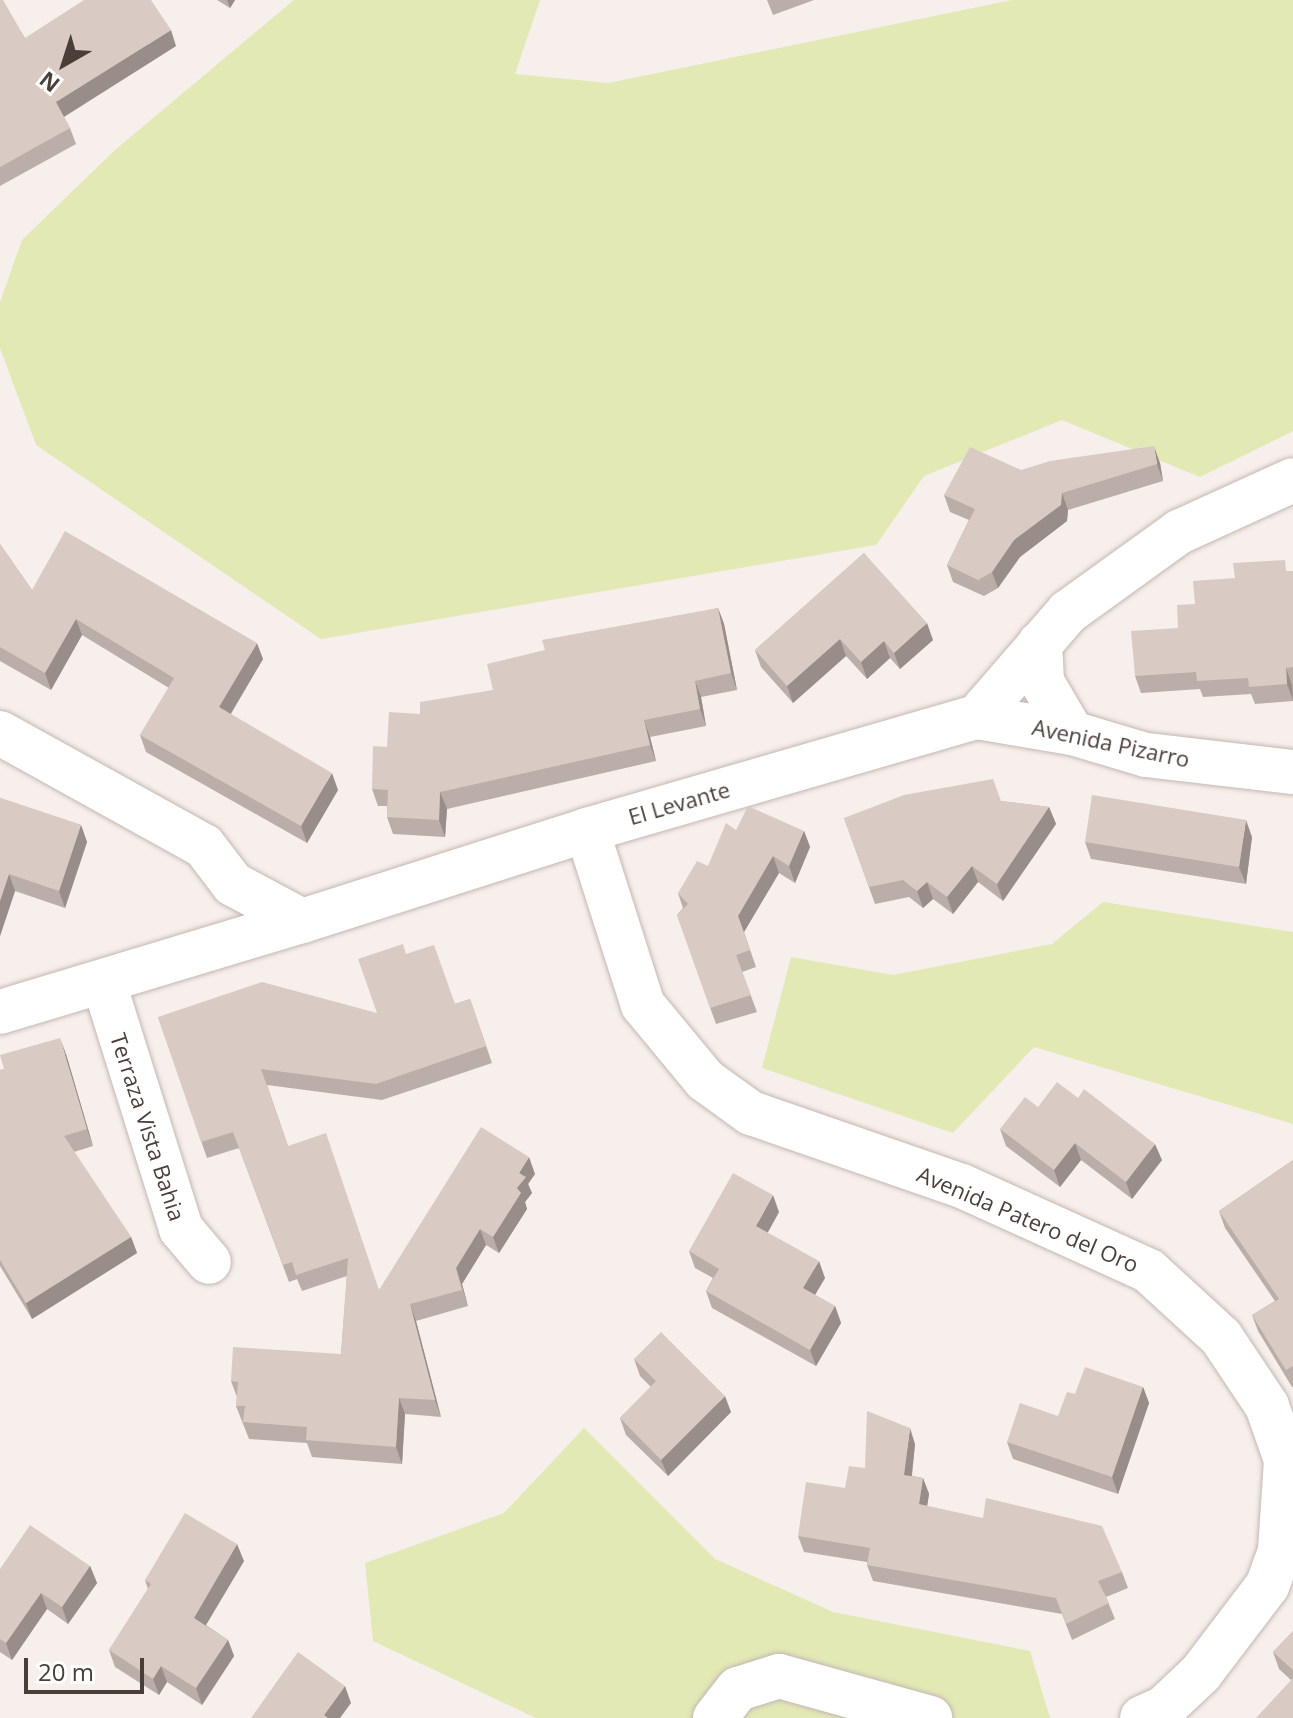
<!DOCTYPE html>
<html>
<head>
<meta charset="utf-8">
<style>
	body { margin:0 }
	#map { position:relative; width:1293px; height:1718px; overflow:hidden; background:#f6efeb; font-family:"Open Sans",sans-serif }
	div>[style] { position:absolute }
	.green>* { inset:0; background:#e2e9b5 }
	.roads { filter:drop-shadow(0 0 2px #c4b7b1) drop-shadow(0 0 2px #c4b7b1) }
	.minor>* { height:44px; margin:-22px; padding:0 22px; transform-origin:22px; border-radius:22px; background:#fff }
	.tertiary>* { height:44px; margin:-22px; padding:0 22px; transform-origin:22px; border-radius:22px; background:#fff }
	.wall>* { inset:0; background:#bbaea9 }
	.shaded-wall>* { inset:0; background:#998d89 }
	.building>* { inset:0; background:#dacac4 }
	span { translate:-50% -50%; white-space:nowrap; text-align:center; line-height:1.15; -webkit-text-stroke:8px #fff; paint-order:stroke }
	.street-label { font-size:22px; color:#4a3e39 }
	.north { position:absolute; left:24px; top:24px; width:80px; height:80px; -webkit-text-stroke:6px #fff; paint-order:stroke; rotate:219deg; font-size:22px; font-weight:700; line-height:32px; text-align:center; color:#4a3e39 }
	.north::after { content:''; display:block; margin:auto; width:28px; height:36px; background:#4a3e39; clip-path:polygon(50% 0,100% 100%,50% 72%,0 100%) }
	.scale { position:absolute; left:24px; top:1658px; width:120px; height:36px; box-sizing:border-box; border:4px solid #4a3e39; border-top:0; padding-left:10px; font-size:24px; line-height:28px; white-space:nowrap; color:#4a3e39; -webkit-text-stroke:6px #fff; paint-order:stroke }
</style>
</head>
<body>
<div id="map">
	<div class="green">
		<i style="clip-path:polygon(294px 0,540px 0,515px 74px,609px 83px,1012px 0,1293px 0,1293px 431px,1200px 477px,1062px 420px,924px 476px,876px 545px,321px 639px,36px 445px,0 348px,0 302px,22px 240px,115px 150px)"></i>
		<i style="clip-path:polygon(1103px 902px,1293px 932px,1293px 1124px,1034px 1047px,953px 1133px,762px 1068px,791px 957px,893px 975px,1052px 944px)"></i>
		<i style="clip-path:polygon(584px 1428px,715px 1559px,833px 1612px,1030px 1651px,1050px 1718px,536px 1718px,373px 1641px,365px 1563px,504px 1513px)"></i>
	</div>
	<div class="roads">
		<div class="minor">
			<i style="left:0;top:733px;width:233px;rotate:29deg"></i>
			<i style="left:204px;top:846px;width:48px;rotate:52.7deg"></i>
			<i style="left:233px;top:884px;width:78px;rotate:28.2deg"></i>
			<i style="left:587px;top:830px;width:184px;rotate:72.3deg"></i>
			<i style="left:643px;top:1005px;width:97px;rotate:50.4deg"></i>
			<i style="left:705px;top:1080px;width:57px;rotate:35.7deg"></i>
			<i style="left:751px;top:1113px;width:223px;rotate:19.1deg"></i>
			<i style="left:962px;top:1186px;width:205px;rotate:24.4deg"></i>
			<i style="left:1149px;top:1271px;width:98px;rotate:42.5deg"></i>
			<i style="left:1221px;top:1337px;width:83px;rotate:56.3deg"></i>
			<i style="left:1267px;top:1406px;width:57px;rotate:70.6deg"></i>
			<i style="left:1286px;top:1460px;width:91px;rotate:93.8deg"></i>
			<i style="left:1280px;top:1551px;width:37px;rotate:110deg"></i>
			<i style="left:1267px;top:1586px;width:109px;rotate:127.2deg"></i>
			<i style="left:1201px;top:1673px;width:51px;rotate:136.6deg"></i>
			<i style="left:1164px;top:1708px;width:24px;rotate:156deg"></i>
			<i style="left:104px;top:983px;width:258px;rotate:72.6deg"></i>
			<i style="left:181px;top:1229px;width:43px;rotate:49.7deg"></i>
			<i style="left:0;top:1012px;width:315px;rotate:-16.8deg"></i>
			<i style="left:715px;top:1718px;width:37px;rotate:-52deg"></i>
			<i style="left:738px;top:1689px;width:43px;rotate:-17.6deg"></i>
			<i style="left:779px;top:1676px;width:157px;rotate:15.5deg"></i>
		</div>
		<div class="tertiary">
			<i style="left:1040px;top:643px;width:39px;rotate:87deg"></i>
			<i style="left:1042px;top:682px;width:59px;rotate:59.5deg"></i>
			<i style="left:977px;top:717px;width:96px;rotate:9.6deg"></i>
			<i style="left:1072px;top:733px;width:77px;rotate:16.6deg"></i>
			<i style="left:1146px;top:755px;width:148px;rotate:6.6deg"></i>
			<i style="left:302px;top:921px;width:299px;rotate:-17.7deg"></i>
			<i style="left:587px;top:830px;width:406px;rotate:-16.2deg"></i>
			<i style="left:977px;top:717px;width:139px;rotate:-49.1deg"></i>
			<i style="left:1068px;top:612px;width:137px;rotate:-35.8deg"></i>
			<i style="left:1179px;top:532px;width:125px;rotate:-24.5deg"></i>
		</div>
	</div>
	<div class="wall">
		<i style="clip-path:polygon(0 0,25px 38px,176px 46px,64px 117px,70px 128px,76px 144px,0 186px)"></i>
		<i style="clip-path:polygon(217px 0,235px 0,230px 8px)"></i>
		<i style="clip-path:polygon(767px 0,814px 0,773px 15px)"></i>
		<i style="clip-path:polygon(1160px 463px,1163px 481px,1068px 510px,1067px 521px,1020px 557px,998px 588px,984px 596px,953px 582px,947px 565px,969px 520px,950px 512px,944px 495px)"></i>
		<i style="clip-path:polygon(0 544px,32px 590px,263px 659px,231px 714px,338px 790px,307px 843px,146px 752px,140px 735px,169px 688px,82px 635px,51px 690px,0 661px)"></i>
		<i style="clip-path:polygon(864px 553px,933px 640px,900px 669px,890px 658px,867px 679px,846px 656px,793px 703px,761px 667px,755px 650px)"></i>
		<i style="clip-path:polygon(1289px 571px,1293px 571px,1293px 701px,1255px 704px,1251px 694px,1203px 697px,1200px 689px,1141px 693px,1135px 676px,1178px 628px,1195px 604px)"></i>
		<i style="clip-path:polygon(718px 608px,724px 624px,737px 690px,701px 697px,706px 726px,650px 737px,656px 761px,447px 809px,445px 837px,393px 834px,387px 817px,387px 806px,378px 806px,372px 789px,387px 747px,420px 714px,493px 690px,545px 650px)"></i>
		<i style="clip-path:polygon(0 798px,81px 825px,87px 842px,65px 908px,15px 891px,0 936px)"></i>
		<i style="clip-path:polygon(1001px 801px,1049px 807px,1056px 824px,1003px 901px,978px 882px,953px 914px,933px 899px,923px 908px,909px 897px,875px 904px,844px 818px)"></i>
		<i style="clip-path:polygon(736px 830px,804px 831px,810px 847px,795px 883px,779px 873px,744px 932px,756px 967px,742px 972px,757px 1012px,716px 1024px,677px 915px,683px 908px,678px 893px,708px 866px)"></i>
		<i style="clip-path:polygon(1252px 837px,1246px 884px,1091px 859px,1085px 842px)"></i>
		<i style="clip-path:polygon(406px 954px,455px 1004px,470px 999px,492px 1063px,382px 1100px,267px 1085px,288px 1146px,379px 1290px,535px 1174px,528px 1184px,532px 1193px,525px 1202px,527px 1209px,499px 1253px,486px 1245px,462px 1284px,468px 1306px,416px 1321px,441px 1417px,405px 1414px,402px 1464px,312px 1457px,307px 1443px,249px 1439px,236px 1406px,237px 1397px,231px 1381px,341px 1354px,347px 1276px,302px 1291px,297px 1279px,289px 1282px,239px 1148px,207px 1158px,158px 1017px,377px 1013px)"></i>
		<i style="clip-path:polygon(66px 1054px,93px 1146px,74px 1152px,131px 1237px,137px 1253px,32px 1319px,0 1266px,0 1070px)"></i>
		<i style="clip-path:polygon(1038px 1107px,1162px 1160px,1132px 1199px,1081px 1160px,1060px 1187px,1006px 1146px,1000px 1129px)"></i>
		<i style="clip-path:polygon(1293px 1160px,1293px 1387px,1292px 1387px,1258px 1331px,1252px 1315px,1275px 1301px,1225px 1228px,1219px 1211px)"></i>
		<i style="clip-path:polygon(779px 1212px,767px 1233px,825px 1278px,815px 1295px,835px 1306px,841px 1323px,816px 1366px,712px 1308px,706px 1291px,713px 1278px,695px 1268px,689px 1251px)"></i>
		<i style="clip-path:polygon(634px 1359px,731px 1412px,668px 1476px,626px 1435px,620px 1418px,651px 1387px,640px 1376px)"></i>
		<i style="clip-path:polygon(1143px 1387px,1149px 1403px,1118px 1494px,1013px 1459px,1007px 1442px,1058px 1416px,1075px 1394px)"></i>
		<i style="clip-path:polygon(915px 1444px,912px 1476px,923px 1478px,929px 1494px,927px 1506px,1122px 1572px,1128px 1588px,1106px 1597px,1115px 1619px,1072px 1640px,1062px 1614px,873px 1581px,867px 1565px,867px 1562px,804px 1552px,798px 1536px,865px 1468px)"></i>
		<i style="clip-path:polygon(244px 1561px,206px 1625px,228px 1640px,234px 1656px,202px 1705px,167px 1682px,159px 1695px,115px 1667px,109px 1650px,148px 1589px,145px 1580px)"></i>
		<i style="clip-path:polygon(90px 1566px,97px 1583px,68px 1624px,47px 1609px,12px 1660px,0 1652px,0 1569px)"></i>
		<i style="clip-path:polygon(1293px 1631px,1293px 1718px,1291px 1680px,1279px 1669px,1273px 1652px)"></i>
	</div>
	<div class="shaded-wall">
		<i style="clip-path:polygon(227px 0,235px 0,230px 8px)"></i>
		<i style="clip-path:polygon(171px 30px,176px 46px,62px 118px,56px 102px)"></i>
		<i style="clip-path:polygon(1154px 446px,1160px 463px,1163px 481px,1157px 464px)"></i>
		<i style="clip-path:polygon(1062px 493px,1068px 510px,1067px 521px,1020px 557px,998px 588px,992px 572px,1014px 540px)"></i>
		<i style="clip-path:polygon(718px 608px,724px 624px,737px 690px,731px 673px)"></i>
		<i style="clip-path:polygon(76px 619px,82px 635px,51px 690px,45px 673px)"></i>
		<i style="clip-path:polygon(927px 623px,933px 640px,900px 669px,894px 653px)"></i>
		<i style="clip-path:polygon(840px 639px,846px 656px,793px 703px,787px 686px)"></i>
		<i style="clip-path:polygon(884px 641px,890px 658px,867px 679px,861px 662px)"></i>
		<i style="clip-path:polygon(257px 643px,263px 659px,225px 723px,219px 707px)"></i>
		<i style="clip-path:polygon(1286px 668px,1292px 685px,1293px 700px,1287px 684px)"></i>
		<i style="clip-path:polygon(695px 681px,701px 697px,706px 726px,700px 709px)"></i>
		<i style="clip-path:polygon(644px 720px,650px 737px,656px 761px,650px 745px)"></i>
		<i style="clip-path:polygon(332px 773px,338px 790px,307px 843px,301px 826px)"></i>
		<i style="clip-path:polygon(440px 792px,447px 809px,445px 837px,439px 820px)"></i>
		<i style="clip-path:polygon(1049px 807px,1056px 824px,1003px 901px,997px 884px)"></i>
		<i style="clip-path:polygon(1246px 820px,1252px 837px,1246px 884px,1239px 867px)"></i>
		<i style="clip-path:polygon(81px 825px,87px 842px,65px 908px,59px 891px)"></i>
		<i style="clip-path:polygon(804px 831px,810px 847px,795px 883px,789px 866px)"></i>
		<i style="clip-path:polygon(773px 856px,779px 873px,744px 932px,738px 916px)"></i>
		<i style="clip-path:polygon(972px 866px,978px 882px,953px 914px,947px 897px)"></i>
		<i style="clip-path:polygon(9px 874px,15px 891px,0 936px,0 901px)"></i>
		<i style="clip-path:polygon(927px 882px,933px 899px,923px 908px,917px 891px)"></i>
		<i style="clip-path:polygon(60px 1038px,66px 1054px,93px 1146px,87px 1129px)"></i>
		<i style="clip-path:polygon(1075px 1143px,1081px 1160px,1060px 1187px,1054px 1170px)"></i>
		<i style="clip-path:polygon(1155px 1144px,1162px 1160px,1132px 1199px,1126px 1182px)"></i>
		<i style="clip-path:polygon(529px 1157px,535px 1174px,528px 1184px,532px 1193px,525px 1202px,527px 1209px,499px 1253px,493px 1237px,517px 1188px,519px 1173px)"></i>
		<i style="clip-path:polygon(773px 1195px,779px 1212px,762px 1243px,756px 1226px)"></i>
		<i style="clip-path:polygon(480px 1229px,486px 1245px,462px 1284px,468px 1306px,456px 1268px)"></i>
		<i style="clip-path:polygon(131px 1237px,137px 1253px,32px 1319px,26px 1303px)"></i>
		<i style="clip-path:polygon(819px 1261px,825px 1278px,809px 1305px,803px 1288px)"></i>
		<i style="clip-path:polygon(410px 1304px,416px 1321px,441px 1417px,435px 1400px)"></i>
		<i style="clip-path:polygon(835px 1306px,841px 1323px,816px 1366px,810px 1350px)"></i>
		<i style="clip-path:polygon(1143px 1387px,1149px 1403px,1118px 1494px,1112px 1477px)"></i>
		<i style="clip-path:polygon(725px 1396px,731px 1412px,668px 1476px,661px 1460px)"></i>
		<i style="clip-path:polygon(399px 1398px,405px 1414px,402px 1464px,396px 1447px)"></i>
		<i style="clip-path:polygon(910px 1428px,915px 1444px,910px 1491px,904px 1475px)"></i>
		<i style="clip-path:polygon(923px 1478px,929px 1494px,925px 1520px,919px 1504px)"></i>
		<i style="clip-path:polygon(237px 1544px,244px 1561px,200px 1635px,194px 1618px)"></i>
		<i style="clip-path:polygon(90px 1566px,97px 1583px,68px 1624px,62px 1607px)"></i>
		<i style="clip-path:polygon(41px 1593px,47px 1609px,12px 1660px,6px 1643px)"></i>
		<i style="clip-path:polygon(228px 1640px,234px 1656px,202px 1705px,196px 1688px)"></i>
		<i style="clip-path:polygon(161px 1666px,167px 1682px,159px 1695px,153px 1679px)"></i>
		<i style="clip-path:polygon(345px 1686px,351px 1703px,340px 1718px,325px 1718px,324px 1715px)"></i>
	</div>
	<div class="building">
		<i style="clip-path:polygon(0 0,3px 0,25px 38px,84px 0,151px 0,171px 30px,56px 102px,70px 128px,0 167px)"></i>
		<i style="clip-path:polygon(1154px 446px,1157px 464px,1062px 493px,1061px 505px,1014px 540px,992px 572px,978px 580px,947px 565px,975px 509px,944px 495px,970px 447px,1021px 470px,1050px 461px)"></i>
		<i style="clip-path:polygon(65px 531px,257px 643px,219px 707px,332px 773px,301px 826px,140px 735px,174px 678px,76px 619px,45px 673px,0 647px,0 544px,32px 590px)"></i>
		<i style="clip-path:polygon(864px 553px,927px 623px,894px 653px,884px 641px,861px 662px,840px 639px,787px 686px,755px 650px)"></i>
		<i style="clip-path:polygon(1285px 560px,1286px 571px,1293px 571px,1293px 667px,1286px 668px,1287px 684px,1249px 687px,1248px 678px,1197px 681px,1196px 672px,1135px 676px,1131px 631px,1178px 628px,1177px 605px,1195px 604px,1193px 581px,1235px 578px,1233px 563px)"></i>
		<i style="clip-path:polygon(718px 608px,731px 673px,695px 681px,700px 709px,644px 720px,650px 745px,440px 792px,439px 820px,387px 817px,388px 790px,372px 789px,373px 746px,387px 747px,389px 712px,420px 714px,420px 702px,493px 690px,487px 664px,545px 650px,542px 640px)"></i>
		<i style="clip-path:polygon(993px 779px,1001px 801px,1049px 807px,997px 884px,972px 866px,947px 897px,927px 882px,917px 891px,903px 880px,869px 887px,844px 818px,904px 795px)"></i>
		<i style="clip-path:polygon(1092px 795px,1246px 820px,1239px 867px,1085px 842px)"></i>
		<i style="clip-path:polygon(0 798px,81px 825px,59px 891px,9px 874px,0 901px)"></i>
		<i style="clip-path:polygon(748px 806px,804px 831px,789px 866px,773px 856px,738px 916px,750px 950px,736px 955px,751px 995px,710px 1008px,677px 915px,688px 904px,678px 893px,697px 861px,708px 866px,726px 823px,736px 830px)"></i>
		<i style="clip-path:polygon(403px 944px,406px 954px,434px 945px,455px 1004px,470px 999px,486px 1046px,376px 1084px,261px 1069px,288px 1146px,326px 1133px,379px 1290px,481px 1127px,529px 1157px,519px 1173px,526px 1177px,517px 1188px,521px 1193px,493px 1237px,480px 1229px,456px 1268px,462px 1290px,410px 1304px,435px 1400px,399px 1398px,396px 1447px,306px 1440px,307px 1427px,243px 1422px,245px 1406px,236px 1406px,238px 1382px,231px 1381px,233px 1347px,341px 1354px,348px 1258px,296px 1275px,292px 1262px,283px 1265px,233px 1132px,201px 1142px,158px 1017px,262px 982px,377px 1013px,358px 959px)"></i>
		<i style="clip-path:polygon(60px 1038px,87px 1129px,64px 1136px,131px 1237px,26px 1303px,0 1260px,0 1070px,4px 1069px,0 1055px)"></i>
		<i style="clip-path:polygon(1057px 1082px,1078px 1098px,1084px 1089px,1155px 1144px,1126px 1182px,1075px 1143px,1054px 1170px,1000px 1129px,1025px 1097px,1038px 1107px)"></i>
		<i style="clip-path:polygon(1293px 1160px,1293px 1366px,1286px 1370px,1252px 1315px,1279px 1299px,1219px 1211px)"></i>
		<i style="clip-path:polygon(733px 1173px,773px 1195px,756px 1226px,819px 1261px,803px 1288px,835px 1306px,810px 1350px,706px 1291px,719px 1269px,689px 1251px)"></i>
		<i style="clip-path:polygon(661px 1332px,725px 1396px,661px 1460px,620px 1418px,656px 1381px,634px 1359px)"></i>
		<i style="clip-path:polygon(1085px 1367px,1143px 1387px,1112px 1477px,1007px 1442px,1020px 1403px,1058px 1416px,1067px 1392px,1075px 1394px)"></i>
		<i style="clip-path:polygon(867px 1411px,910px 1428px,904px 1475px,923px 1478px,919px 1504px,983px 1518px,986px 1498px,1102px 1526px,1122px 1572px,1098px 1581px,1109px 1603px,1066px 1624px,1056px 1598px,867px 1565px,870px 1548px,798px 1536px,806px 1482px,845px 1488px,849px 1466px,865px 1468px)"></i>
		<i style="clip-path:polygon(185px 1513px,237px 1544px,194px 1618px,228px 1640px,196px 1688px,161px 1666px,153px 1679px,109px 1650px,151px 1584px,145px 1580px)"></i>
		<i style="clip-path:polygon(30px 1525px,90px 1566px,62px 1607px,41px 1593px,6px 1643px,0 1639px,0 1569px)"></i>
		<i style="clip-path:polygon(1293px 1631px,1293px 1670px,1273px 1652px)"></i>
		<i style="clip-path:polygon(298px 1652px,345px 1686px,324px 1715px,328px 1718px,251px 1718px)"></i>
		<i style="clip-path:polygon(1293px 1678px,1293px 1718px,1256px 1718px)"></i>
	</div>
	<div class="street-label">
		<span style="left:1111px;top:743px;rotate:12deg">Avenida Pizarro</span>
		<span style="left:679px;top:803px;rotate:-16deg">El Levante</span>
		<span style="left:148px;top:1127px;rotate:72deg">Terraza Vista Bahia</span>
		<span style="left:1028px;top:1219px;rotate:23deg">Avenida Patero del Oro</span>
	</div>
	<div class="north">N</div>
	<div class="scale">20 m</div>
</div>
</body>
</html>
